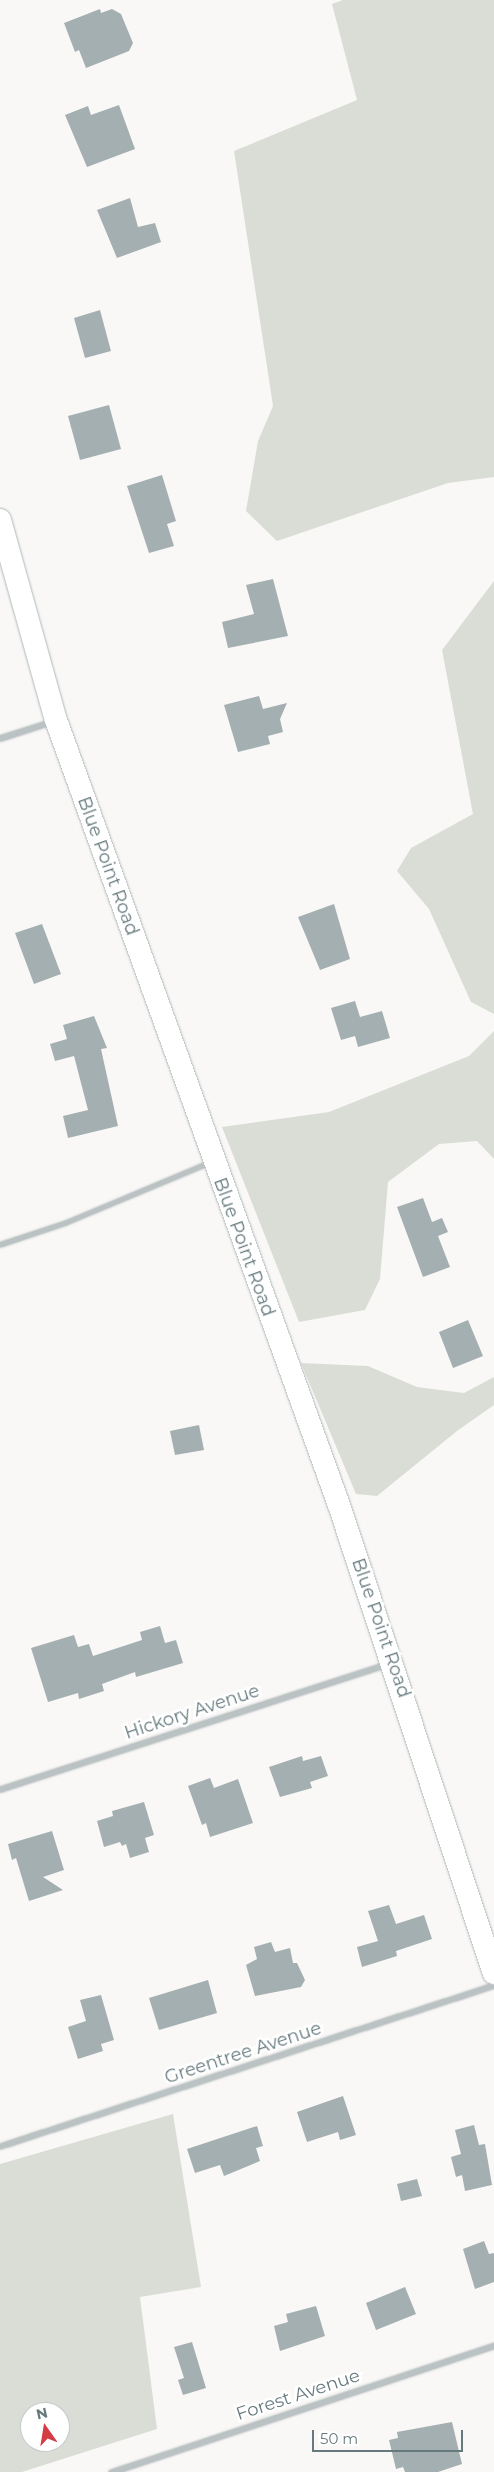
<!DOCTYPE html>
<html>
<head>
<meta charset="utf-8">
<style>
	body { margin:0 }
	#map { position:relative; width:494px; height:2472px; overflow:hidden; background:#f9f8f6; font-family:Montserrat,sans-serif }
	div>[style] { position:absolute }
	.green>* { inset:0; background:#daddd6 }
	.building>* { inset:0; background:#a4afb1 }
	.roads { filter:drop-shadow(0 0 1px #b0b8ba) drop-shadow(0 0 1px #b0b8ba) }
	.lane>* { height:4px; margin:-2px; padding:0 2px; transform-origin:2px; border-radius:2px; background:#bbc2c3 }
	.street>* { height:5px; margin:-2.5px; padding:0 2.5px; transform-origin:2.5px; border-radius:2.5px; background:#bbc2c3 }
	.secondary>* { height:22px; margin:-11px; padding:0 11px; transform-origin:11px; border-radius:11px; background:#fff }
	span { translate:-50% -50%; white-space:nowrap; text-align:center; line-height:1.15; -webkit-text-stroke:5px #fff; paint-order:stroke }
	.street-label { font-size:18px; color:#667a7e }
	.north { position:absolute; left:20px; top:2402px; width:50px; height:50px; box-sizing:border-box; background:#fff; border:1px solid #c2cacb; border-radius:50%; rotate:347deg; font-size:14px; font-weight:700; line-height:20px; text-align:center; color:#667a7e }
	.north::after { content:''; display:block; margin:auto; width:18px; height:22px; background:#d33c42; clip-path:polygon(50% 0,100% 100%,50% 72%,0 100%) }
	.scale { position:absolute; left:312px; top:2430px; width:151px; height:22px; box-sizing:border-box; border:2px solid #667a7e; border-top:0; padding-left:6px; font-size:15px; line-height:18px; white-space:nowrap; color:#667a7e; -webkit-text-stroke:4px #fff; paint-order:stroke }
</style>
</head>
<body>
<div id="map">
	<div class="green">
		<i style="clip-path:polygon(343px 0,494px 0,494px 477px,448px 483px,277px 541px,246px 511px,258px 441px,273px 406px,234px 151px,357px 100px,332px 4px)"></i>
		<i style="clip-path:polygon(494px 581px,494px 1014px,471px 1002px,429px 909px,397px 871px,411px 848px,473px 814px,442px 650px)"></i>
		<i style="clip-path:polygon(494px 1031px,494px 1159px,477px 1141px,439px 1144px,388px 1182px,380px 1279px,365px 1310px,299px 1322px,222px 1127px,329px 1112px,469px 1056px)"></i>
		<i style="clip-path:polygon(301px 1363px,368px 1366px,417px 1387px,464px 1393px,494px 1377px,494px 1405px,457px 1431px,377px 1496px,356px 1494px)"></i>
		<i style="clip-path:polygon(evenodd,173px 2114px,201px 2287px,140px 2297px,157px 2429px,22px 2472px,0 2472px,0 2164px,173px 2114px,30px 2412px,60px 2412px,60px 2442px,30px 2442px,30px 2412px)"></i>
	</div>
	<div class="building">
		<i style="clip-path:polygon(100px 9px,101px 13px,112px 9px,121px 14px,133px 43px,129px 51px,86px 68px,79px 50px,75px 52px,64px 23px)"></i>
		<i style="clip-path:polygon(119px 105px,135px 149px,87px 167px,65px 115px,88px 106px,91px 115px)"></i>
		<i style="clip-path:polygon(130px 198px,138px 227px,155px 223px,161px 242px,117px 258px,97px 210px)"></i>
		<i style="clip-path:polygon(100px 310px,111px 351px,85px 358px,74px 318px)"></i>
		<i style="clip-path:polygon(109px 405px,121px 449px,80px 460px,68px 416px)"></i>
		<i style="clip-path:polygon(162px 475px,176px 521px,167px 524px,174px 546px,149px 553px,127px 486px)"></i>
		<i style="clip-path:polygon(273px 579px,288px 636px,228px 648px,222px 622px,254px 614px,246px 585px)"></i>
		<i style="clip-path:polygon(259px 696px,263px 709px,287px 703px,280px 719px,283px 732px,268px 736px,270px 744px,238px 752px,224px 705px)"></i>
		<i style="clip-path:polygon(334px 904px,350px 959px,320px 970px,298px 917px)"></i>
		<i style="clip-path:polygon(42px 924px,61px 974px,34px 984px,15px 933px)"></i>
		<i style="clip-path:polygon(355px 1001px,360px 1017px,382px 1011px,390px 1038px,358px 1047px,355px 1036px,341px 1040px,331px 1008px)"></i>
		<i style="clip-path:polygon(94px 1016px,107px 1048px,101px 1049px,118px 1126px,68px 1138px,63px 1116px,88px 1110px,74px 1056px,55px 1061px,50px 1044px,67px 1039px,63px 1025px)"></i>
		<i style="clip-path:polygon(423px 1198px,432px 1222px,442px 1218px,448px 1232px,438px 1236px,450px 1267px,423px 1277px,397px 1207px)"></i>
		<i style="clip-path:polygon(468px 1320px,483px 1356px,453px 1368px,439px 1332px)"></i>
		<i style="clip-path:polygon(199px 1425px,204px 1450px,175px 1455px,170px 1431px)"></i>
		<i style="clip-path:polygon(160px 1626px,165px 1643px,176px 1640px,183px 1663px,136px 1677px,135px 1672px,102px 1684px,104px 1691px,79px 1699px,78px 1693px,48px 1702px,31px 1648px,74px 1635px,78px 1647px,89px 1644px,93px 1656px,142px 1640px,140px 1632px)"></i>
		<i style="clip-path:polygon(302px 1756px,303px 1761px,321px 1756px,328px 1776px,310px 1782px,312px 1788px,280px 1797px,269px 1767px)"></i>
		<i style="clip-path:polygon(210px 1778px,214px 1788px,238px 1779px,253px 1823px,210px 1837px,206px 1823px,202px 1825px,188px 1786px)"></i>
		<i style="clip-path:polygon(144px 1802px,154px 1835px,145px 1838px,149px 1852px,130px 1858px,126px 1844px,122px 1846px,120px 1842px,104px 1847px,97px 1821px,113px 1816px,112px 1811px)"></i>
		<i style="clip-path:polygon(52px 1831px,64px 1870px,43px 1877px,63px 1890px,29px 1901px,16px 1858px,12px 1860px,8px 1844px)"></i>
		<i style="clip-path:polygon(389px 1905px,396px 1924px,424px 1915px,432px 1939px,396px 1951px,397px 1956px,362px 1967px,357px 1947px,378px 1941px,368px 1911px)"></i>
		<i style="clip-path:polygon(271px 1942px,275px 1952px,290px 1948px,293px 1963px,297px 1963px,305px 1980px,301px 1987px,255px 1996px,246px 1965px,257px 1959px,254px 1947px)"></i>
		<i style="clip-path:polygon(208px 1980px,217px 2013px,159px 2030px,149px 1998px)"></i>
		<i style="clip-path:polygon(101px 1995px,114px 2040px,101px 2044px,103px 2051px,78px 2059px,68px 2027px,86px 2021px,80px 2000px)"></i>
		<i style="clip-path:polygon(343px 2096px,356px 2135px,340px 2140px,338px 2132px,307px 2142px,297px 2112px)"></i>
		<i style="clip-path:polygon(474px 2125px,479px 2145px,485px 2144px,492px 2185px,465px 2191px,462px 2175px,456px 2177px,451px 2157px,461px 2154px,455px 2130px)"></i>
		<i style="clip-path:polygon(257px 2126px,263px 2146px,256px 2148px,260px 2161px,224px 2176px,220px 2165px,195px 2173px,187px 2149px)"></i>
		<i style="clip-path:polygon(417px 2179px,422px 2196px,401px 2201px,397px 2184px)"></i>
		<i style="clip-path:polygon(484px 2241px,489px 2254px,494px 2253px,494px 2282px,475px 2289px,463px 2249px)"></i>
		<i style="clip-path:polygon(405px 2287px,416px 2314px,376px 2330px,366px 2303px)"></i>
		<i style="clip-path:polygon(316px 2306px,325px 2336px,280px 2351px,274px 2326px,288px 2322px,286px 2314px)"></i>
		<i style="clip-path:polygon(192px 2342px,206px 2388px,183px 2395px,178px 2380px,184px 2378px,174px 2347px)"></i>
		<i style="clip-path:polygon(452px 2422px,462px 2464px,438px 2472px,405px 2472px,403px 2467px,396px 2469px,389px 2440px,398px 2438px,397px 2432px)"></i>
	</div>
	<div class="roads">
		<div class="lane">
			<i style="left:0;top:1245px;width:70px;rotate:-18.4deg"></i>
			<i style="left:66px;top:1223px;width:153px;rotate:-22.7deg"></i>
		</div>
		<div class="street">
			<i style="left:0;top:738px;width:52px;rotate:-17.7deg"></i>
			<i style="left:0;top:1789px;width:406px;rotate:-17.9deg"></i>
			<i style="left:0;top:2146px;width:520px;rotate:-18.05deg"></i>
			<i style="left:111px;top:2472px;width:404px;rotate:-18.3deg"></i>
		</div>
		<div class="secondary">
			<i style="left:0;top:520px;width:208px;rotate:74.4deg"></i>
			<i style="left:56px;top:720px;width:834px;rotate:70.18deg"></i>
			<i style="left:339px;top:1505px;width:493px;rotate:71.7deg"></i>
		</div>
	</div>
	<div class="street-label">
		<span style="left:108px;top:866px;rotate:70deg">Blue Point Road</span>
		<span style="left:244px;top:1247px;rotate:70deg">Blue Point Road</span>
		<span style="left:381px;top:1628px;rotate:71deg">Blue Point Road</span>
		<span style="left:192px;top:1712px;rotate:-18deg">Hickory Avenue</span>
		<span style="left:243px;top:2053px;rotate:-18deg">Greentree Avenue</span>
		<span style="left:298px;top:2395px;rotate:-18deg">Forest Avenue</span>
	</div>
	<div class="north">N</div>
	<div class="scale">50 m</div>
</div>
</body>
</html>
